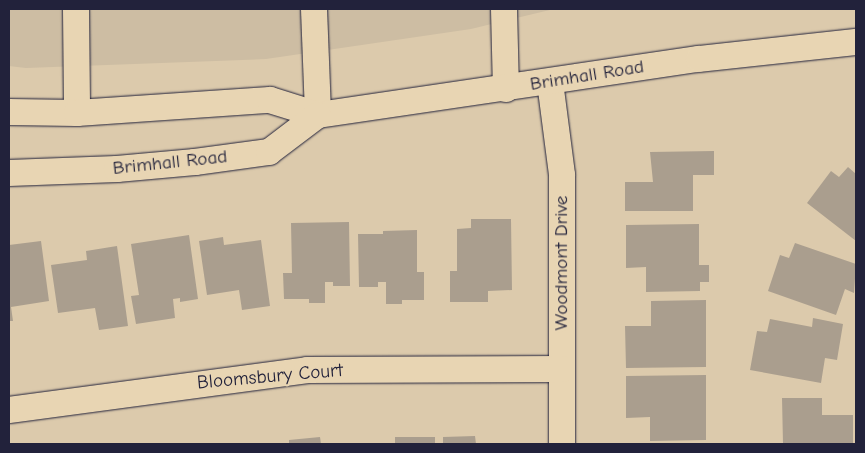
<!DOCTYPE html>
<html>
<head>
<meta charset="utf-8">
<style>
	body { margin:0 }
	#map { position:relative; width:865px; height:453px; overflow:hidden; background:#dccaac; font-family:"Comic Neue",sans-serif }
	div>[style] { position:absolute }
	.built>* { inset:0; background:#cdbda3 }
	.building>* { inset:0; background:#aa9e8e }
	.roads { filter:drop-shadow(0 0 1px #22223b) drop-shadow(0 0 1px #22223b) }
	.minor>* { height:26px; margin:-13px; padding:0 13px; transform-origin:13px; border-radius:13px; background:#e8d5b3 }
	span { translate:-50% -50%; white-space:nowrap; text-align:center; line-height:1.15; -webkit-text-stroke:4.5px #e8d5b3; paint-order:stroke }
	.street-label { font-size:19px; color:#22223b }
	.frame { position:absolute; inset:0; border:10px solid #22223b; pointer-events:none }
</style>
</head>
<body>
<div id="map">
	<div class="built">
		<i style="clip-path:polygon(9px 9px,554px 9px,471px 29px,266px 59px,26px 68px,9px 66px)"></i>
	</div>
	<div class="building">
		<i style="clip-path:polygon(714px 151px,714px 175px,693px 175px,693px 211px,625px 211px,625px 182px,653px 182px,650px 152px)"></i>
		<i style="clip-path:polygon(848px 167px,856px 174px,856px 241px,807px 203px,831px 171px,839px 177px)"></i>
		<i style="clip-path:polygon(471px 219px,511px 219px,512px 290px,488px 291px,488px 302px,450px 302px,450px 271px,457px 271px,457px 229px,471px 228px)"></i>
		<i style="clip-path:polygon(349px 222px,350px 286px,333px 286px,333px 282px,325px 282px,325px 303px,309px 303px,309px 299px,284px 299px,283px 273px,292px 273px,291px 223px)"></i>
		<i style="clip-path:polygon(699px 224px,699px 265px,709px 265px,709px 282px,700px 282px,700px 291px,646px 292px,646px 267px,626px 268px,626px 225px)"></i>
		<i style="clip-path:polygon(417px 230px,417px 272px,424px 272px,424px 300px,402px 300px,402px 304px,386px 304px,386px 282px,378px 282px,378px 287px,359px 287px,358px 234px,383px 234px,383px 231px)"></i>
		<i style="clip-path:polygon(189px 235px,198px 299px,180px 302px,180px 298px,173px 299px,175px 318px,136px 324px,131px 296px,139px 295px,131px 244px)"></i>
		<i style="clip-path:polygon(223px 237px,224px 245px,261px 240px,270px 306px,242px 310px,239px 290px,207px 295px,199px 241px)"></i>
		<i style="clip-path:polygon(41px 241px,49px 301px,11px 307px,13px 321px,9px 321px,9px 245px)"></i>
		<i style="clip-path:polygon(795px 243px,856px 264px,854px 293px,845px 289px,836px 315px,768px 291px,780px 255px,789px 258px)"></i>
		<i style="clip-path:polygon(117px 246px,128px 326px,99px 330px,95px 308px,58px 313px,51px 265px,87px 260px,86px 251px)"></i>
		<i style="clip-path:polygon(706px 300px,706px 367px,626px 368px,625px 326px,651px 326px,651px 301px)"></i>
		<i style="clip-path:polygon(813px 318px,843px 324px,837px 360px,825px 358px,821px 383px,750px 370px,757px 331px,767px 332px,770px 319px,812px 327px)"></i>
		<i style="clip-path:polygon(706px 375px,706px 440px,650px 441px,650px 417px,626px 418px,626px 376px)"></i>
		<i style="clip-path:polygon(782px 398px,822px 398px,822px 415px,853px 415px,853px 444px,783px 444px)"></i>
		<i style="clip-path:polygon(475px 436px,476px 444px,443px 444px,443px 437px)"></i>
		<i style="clip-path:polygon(320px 437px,321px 444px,289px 444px,289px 440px)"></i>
		<i style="clip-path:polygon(395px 437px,435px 437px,435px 444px,395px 444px)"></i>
	</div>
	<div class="roads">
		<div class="minor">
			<i style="left:76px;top:9px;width:104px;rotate:89.4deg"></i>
			<i style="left:314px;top:9px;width:106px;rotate:87.8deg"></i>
			<i style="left:504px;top:9px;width:80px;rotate:88.6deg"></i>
			<i style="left:550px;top:82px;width:94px;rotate:82.6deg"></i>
			<i style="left:562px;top:175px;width:269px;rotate:90deg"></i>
			<i style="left:9px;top:112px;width:68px;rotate:0.8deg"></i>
			<i style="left:77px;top:113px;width:193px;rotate:-3.9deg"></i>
			<i style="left:270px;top:100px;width:50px;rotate:17.4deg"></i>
			<i style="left:318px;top:115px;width:385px;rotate:-8.4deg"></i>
			<i style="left:699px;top:59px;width:158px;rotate:-6.2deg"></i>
			<i style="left:9px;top:173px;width:108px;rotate:-2.1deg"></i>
			<i style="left:117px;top:169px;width:78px;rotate:-5.1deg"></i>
			<i style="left:195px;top:162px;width:75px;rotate:-7.7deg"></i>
			<i style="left:269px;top:152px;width:61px;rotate:-37.1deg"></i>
			<i style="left:9px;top:410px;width:301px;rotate:-7.6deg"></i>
			<i style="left:307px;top:370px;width:255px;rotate:-0.2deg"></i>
		</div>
	</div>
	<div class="street-label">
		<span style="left:587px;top:76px;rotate:-9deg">Brimhall Road</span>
		<span style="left:170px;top:163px;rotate:-6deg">Brimhall Road</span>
		<span style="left:562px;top:263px;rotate:-90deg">Woodmont Drive</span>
		<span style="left:270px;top:377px;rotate:-5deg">Bloomsbury Court</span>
	</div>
	<div class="frame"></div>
</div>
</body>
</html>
